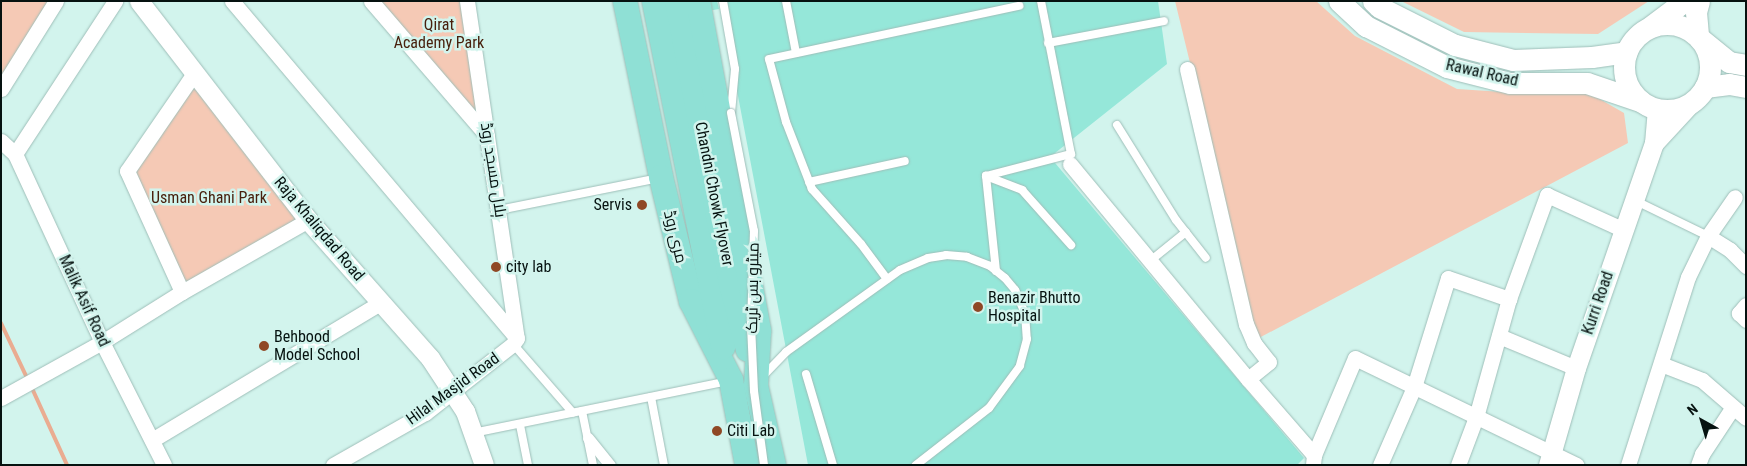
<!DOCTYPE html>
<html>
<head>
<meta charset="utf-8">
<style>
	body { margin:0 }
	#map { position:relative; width:1747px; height:466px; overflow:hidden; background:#d2f4ed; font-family:"Roboto Condensed",Cairo,sans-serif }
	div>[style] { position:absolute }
	.green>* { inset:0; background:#f5c9b5 }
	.stream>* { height:4px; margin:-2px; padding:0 2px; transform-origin:2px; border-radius:2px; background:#eaac91 }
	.building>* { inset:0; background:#95e7d9 }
	.roads { filter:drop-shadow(0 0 1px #9ebeb8) drop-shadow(0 0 1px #9ebeb8) }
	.service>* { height:8px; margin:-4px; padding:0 4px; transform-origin:4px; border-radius:4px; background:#fff }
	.pedestrian>* { height:11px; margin:-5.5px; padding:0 5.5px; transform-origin:5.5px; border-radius:5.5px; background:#fff }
	.minor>* { height:15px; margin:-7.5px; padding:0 7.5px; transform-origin:7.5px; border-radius:7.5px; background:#fff }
	.tertiary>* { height:19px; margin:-9.5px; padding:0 9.5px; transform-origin:9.5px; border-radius:9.5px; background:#fff }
	.secondary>* { height:21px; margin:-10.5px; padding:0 10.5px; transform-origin:10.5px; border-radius:10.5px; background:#fff }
	.secondary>.ring { margin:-10.5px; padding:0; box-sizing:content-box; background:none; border:21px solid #fff; border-radius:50% }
	.primary>* { height:24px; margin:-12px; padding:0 12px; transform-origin:12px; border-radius:12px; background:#8fe0d5 }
	.bridges { filter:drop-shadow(0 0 1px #9ebeb8) drop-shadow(0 0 1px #9ebeb8) }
	.service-bridge>* { height:8px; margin:-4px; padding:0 4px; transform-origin:4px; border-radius:4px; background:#fff }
	.dots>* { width:14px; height:14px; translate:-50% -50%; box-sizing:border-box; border:2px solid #d2f4ed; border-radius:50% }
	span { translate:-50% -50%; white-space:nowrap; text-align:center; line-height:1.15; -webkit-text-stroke:5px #d2f4ed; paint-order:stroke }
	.park-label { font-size:16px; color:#48200d }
	.street-label { font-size:16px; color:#061210 }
	.poi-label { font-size:16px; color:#061210 }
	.right { translate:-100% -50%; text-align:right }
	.left { translate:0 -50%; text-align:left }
	.frame { position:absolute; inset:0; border:2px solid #061210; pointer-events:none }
	.north { position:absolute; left:1677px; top:396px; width:50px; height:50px; -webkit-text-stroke:4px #d2f4ed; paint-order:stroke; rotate:321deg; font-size:14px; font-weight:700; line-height:20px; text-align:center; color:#061210 }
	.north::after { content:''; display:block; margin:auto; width:18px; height:22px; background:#061210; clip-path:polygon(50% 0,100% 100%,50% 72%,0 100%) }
</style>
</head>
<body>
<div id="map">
	<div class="green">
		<i style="clip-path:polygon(1px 1px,56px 1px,1px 89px)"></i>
		<i style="clip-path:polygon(369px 1px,466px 1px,487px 136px)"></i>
		<i style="clip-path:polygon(1175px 1px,1316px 1px,1355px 36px,1457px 89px,1519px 93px,1584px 90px,1624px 113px,1628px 143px,1257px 339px)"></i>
		<i style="clip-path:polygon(1401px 1px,1649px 1px,1598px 34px,1464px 32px)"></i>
		<i style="clip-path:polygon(195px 72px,303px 220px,182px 292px,127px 171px)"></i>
	</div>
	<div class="stream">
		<i style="left:1px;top:323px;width:63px;rotate:64.7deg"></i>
		<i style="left:31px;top:386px;width:87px;rotate:65.5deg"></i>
	</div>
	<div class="building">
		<i style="clip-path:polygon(706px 1px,717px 1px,719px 9px,708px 11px)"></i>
		<i style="clip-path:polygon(720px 1px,1158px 1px,1167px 64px,1050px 157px,1304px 458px,1297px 465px,808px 465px)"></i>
	</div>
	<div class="roads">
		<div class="service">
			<i style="left:723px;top:1px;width:69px;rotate:80deg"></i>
			<i style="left:735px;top:69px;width:44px;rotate:95.2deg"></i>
			<i style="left:786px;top:1px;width:53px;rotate:79.1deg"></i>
			<i style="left:1048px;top:43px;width:118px;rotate:-10.7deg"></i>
			<i style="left:1117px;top:125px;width:112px;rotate:58.2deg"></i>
			<i style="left:1176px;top:220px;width:48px;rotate:51.7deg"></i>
			<i style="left:986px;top:176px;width:39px;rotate:21deg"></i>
			<i style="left:1022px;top:190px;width:74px;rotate:48.3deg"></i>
			<i style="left:809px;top:182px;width:98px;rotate:-12.3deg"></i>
			<i style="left:1634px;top:200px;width:82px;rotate:25.9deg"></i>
			<i style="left:499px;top:210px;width:163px;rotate:-11.3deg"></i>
			<i style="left:1150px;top:261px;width:46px;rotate:-38.9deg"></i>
			<i style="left:996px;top:271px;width:96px;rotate:-96deg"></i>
			<i style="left:986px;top:176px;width:88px;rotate:-14.5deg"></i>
			<i style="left:1071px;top:154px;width:156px;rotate:-101.1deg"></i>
			<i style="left:887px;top:279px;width:44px;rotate:-126.6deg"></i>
			<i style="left:861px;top:244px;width:74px;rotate:-131.7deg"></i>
			<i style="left:812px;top:189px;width:72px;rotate:-111.2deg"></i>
			<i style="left:786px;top:122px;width:65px;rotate:-105.1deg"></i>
			<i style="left:769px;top:59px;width:256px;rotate:-12deg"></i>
			<i style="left:513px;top:344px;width:91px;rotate:49deg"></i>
			<i style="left:806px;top:374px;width:95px;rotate:73.5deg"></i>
			<i style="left:763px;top:376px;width:33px;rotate:-46deg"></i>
			<i style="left:786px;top:352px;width:140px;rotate:-35.7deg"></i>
			<i style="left:900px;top:270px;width:30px;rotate:-23deg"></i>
			<i style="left:928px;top:258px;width:18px;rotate:-9deg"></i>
			<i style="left:946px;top:255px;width:21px;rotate:5deg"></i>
			<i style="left:967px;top:257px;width:25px;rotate:21deg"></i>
			<i style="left:990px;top:266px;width:19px;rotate:39deg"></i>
			<i style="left:1005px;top:278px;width:16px;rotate:50deg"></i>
			<i style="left:1015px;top:290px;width:25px;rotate:67deg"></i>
			<i style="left:1025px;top:313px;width:26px;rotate:86deg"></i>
			<i style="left:1027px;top:339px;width:28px;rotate:105deg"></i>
			<i style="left:1020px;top:366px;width:52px;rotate:126.4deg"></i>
			<i style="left:989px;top:408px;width:93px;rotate:142deg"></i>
			<i style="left:651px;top:397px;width:69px;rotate:79.2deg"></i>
			<i style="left:582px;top:411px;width:55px;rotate:78.5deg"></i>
			<i style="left:520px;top:425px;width:41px;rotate:78.7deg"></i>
			<i style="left:473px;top:433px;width:260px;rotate:-11.5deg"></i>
		</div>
		<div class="pedestrian">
			<i style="left:588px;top:438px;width:35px;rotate:51deg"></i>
		</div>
		<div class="minor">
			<i style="left:232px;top:1px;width:441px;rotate:49.8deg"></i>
			<i style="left:371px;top:1px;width:178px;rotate:49.3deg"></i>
			<i style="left:467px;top:1px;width:341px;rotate:81.6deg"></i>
			<i style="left:1187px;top:69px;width:262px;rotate:77deg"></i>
			<i style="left:1246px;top:324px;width:21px;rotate:67deg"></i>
			<i style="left:1254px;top:343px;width:24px;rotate:52deg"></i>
			<i style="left:1269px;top:362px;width:27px;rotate:141deg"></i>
			<i style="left:1px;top:89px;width:104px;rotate:-58deg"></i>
			<i style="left:1px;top:141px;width:19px;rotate:43deg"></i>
			<i style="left:15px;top:154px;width:207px;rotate:65.2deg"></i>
			<i style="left:102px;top:342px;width:138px;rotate:63.2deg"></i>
			<i style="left:15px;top:154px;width:183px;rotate:-56.8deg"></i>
			<i style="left:1070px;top:164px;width:279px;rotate:50.4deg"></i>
			<i style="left:1248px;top:379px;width:101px;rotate:49deg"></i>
			<i style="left:1314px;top:455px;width:10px;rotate:96deg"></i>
			<i style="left:1708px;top:236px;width:26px;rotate:32deg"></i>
			<i style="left:1730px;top:250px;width:23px;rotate:45deg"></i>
			<i style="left:182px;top:292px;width:133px;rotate:-114.4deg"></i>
			<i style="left:127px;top:171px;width:120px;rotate:-55.5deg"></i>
			<i style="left:1746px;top:305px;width:11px;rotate:131deg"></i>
			<i style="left:1739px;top:313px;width:10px;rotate:45deg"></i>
			<i style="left:1499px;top:336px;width:83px;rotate:22.6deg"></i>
			<i style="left:1661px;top:364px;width:44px;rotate:21.3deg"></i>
			<i style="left:1702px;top:380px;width:58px;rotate:40.8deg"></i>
			<i style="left:1px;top:398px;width:115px;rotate:-29deg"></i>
			<i style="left:102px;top:342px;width:94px;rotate:-32deg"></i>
			<i style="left:182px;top:292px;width:145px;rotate:-29.7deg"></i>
			<i style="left:152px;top:440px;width:266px;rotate:-31deg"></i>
			<i style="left:1314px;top:455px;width:105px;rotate:-67.1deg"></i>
			<i style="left:1355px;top:358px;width:246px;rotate:25.8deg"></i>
			<i style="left:333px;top:465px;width:106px;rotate:-29.5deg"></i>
			<i style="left:425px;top:413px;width:112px;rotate:-38.1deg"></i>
			<i style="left:513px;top:344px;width:7px;rotate:-56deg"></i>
			<i style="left:1380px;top:465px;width:85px;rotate:-66.4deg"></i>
			<i style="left:1414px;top:387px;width:114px;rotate:-72.7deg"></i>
			<i style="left:1448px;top:278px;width:65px;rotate:19deg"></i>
			<i style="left:1458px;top:465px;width:51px;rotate:-69.4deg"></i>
			<i style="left:1476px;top:417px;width:123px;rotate:-74.4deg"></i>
			<i style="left:1509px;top:299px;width:111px;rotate:-69.9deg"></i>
			<i style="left:1547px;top:195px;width:82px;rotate:24.4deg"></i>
			<i style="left:1628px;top:465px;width:197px;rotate:-72.3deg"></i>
			<i style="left:1688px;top:277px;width:46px;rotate:-64deg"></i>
			<i style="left:1708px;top:236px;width:47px;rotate:-55.3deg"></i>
			<i style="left:1698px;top:465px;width:12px;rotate:-70deg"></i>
			<i style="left:1702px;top:454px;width:56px;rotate:-56.6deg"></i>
		</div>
		<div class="tertiary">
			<i style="left:139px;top:1px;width:277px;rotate:52.3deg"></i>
			<i style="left:308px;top:220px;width:184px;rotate:48.5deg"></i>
			<i style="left:430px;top:358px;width:64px;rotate:56.6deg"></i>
			<i style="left:465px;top:411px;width:57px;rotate:70.6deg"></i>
			<i style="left:1654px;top:143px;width:54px;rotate:-47.2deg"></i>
			<i style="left:1548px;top:465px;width:101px;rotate:-73.9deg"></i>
			<i style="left:1576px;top:368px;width:238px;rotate:-70.9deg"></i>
			<i style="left:1654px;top:143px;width:35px;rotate:-85deg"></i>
		</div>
		<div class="secondary">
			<i style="left:1339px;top:1px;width:37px;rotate:43deg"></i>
			<i style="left:1366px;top:26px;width:91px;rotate:26.8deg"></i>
			<i style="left:1447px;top:67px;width:65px;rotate:14.3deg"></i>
			<i style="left:1510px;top:83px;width:77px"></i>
			<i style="left:1587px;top:83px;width:56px;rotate:18.8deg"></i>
			<i style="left:1373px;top:1px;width:8px;rotate:45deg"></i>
			<i style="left:1379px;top:7px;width:85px;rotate:26.6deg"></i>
			<i style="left:1455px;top:45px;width:60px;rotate:14.5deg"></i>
			<i style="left:1513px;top:60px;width:79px;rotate:-2.2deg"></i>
			<i style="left:1592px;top:57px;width:35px;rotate:-8deg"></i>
			<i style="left:1699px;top:1px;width:11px;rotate:105deg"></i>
			<i style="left:1696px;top:12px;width:25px;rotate:85deg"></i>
			<i style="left:1698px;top:37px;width:40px;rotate:39deg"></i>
			<i style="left:1729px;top:62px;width:17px;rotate:10deg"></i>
			<i class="ring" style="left:1624px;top:24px;width:65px;height:65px"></i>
			<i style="left:1650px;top:27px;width:35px;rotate:-37deg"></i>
			<i style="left:1678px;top:6px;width:5px;rotate:-68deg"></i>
			<i style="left:1705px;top:87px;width:24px;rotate:-7deg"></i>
			<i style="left:1729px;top:84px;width:17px;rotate:10deg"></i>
		</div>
		<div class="primary">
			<i style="left:625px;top:1px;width:180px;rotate:78.4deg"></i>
			<i style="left:661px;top:177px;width:128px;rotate:76.4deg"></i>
			<i style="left:691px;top:301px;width:89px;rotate:63.1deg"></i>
			<i style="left:731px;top:380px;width:86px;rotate:79.3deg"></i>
			<i style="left:654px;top:1px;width:353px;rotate:78.7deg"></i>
			<i style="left:677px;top:1px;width:284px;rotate:79.2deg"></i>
			<i style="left:730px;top:280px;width:72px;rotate:75.6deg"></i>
			<i style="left:698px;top:1px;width:336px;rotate:79.5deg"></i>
			<i style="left:759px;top:331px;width:55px;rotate:93.1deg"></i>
			<i style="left:756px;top:386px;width:81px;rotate:77.2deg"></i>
		</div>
	</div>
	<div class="bridges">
		<div class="service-bridge">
			<i style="left:731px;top:113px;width:120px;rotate:79deg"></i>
			<i style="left:754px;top:231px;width:94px;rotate:91.8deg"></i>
			<i style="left:751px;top:325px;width:66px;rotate:87.4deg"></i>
			<i style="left:754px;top:391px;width:75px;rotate:82.3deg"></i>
		</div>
	</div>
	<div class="dots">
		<i style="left:642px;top:205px;background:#8f4825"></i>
		<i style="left:496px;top:267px;background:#8f4825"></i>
		<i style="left:978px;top:307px;background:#8f4825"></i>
		<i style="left:264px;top:346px;background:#8f4825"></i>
		<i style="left:717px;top:431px;background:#8f4825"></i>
	</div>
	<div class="park-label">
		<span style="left:439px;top:34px">Qirat<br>Academy Park</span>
		<span style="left:209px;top:198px">Usman Ghani Park</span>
	</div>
	<div class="street-label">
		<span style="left:1482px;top:73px;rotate:13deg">Rawal Road</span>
		<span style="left:493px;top:170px;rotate:81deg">ہلال مسجد روڈ</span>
		<span style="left:714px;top:194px;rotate:79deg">Chandni Chowk Flyover</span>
		<span style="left:319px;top:229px;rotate:50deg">Raja Khaliqdad Road</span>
		<span style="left:675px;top:237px;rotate:76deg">مری روڈ</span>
		<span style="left:753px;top:288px;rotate:-89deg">میٹرو بس ٹریک</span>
		<span style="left:84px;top:301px;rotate:65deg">Malik Asif Road</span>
		<span style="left:1598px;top:303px;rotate:-71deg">Kurri Road</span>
		<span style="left:453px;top:389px;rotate:-36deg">Hilal Masjid Road</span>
	</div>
	<div class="poi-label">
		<span class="right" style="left:632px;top:205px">Servis</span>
		<span class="left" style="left:506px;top:267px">city lab</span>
		<span class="left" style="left:988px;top:307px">Benazir Bhutto<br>Hospital</span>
		<span class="left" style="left:274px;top:346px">Behbood<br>Model School</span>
		<span class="left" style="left:727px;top:431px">Citi Lab</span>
	</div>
	<div class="frame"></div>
	<div class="north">N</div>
</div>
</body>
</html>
